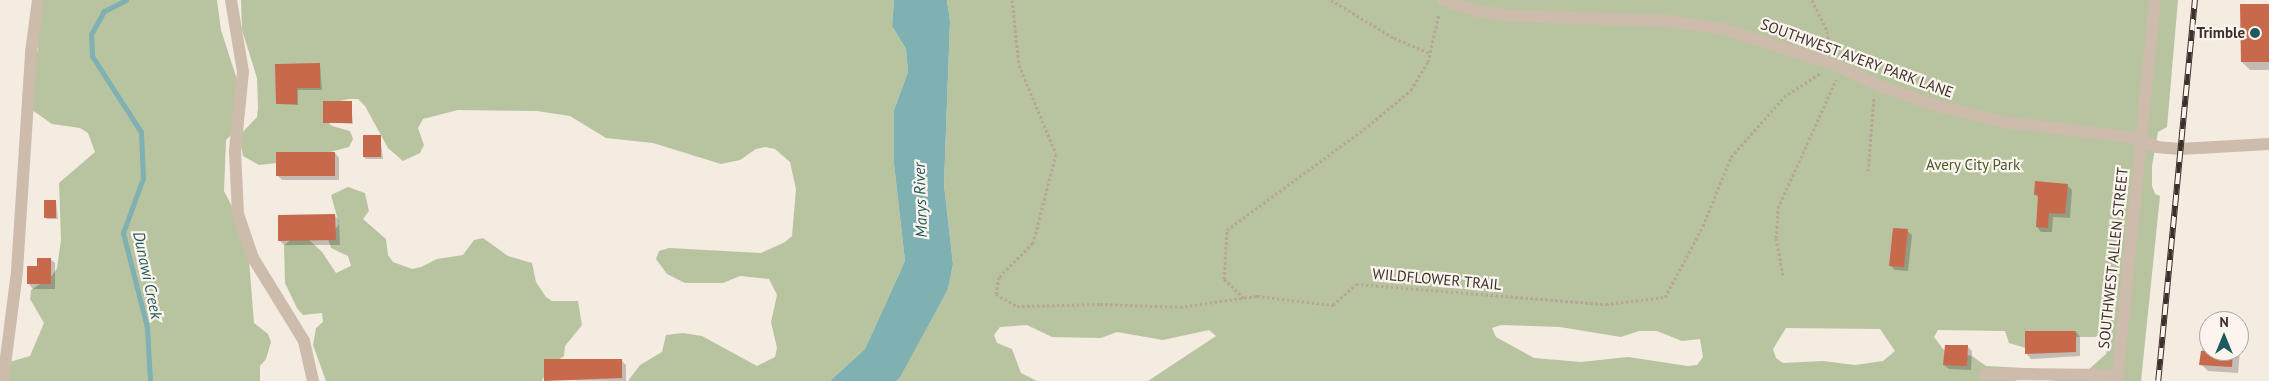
<!DOCTYPE html>
<html>
<head>
<meta charset="utf-8">
<style>
	body { margin:0 }
	#map { position:relative; width:2269px; height:381px; overflow:hidden; background:#f4ebe1; font-family:"PT Sans",sans-serif }
	div>[style] { position:absolute }
	.green>* { inset:0; background:#b8c4a0 }
	.water>* { inset:0; background:#7fb0b2 }
	.shadow>* { inset:0; background:#0003 }
	.stream>* { height:5px; margin:-2.5px; padding:0 2.5px; transform-origin:2.5px; border-radius:2.5px; background:#7fb0b2 }
	.building>* { inset:0; background:#c8694b }
	.path>* { height:3px; margin-top:-1.5px; transform-origin:0; background:repeating-linear-gradient(90deg,#b9a596 0 2.5px,transparent 0 5px) }
	.minor>* { height:12px; margin:-6px; padding:0 6px; transform-origin:6px; border-radius:6px; background:#cdbbac }
	.rail>* { height:5.5px; margin-top:-2.75px; transform-origin:0; background:repeating-linear-gradient(90deg,#fbf5ee 0 11px,#3b302b 0 22px); box-sizing:border-box; border-block:1px solid #3b302b }
	.dots>* { width:14px; height:14px; translate:-50% -50%; box-sizing:border-box; border:2px solid #fbf5ee; border-radius:50% }
	span { translate:-50% -50%; white-space:nowrap; text-align:center; line-height:1.15; -webkit-text-stroke:4.5px #fbf5ee; paint-order:stroke }
	.poi-label { font-size:15px; color:#3b302b; font-weight:700 }
	.right { translate:-100% -50%; text-align:right }
	.street-label { font-size:15px; color:#3b302b }
	.park-label { font-size:15px; color:#4a5a2e }
	.water-label { font-size:16px; color:#1f5a5e; font-style:italic }
	.north { position:absolute; left:2199px; top:311px; width:50px; height:50px; box-sizing:border-box; background:#fbf5ee; border:1px solid #aea6a0; border-radius:50%; rotate:0deg; font-size:14px; font-weight:700; line-height:20px; text-align:center; color:#3b302b }
	.north::after { content:''; display:block; margin:auto; width:18px; height:22px; background:#1f5a5e; clip-path:polygon(50% 0,100% 100%,50% 72%,0 100%) }
</style>
</head>
<body>
<div id="map">
	<div class="green">
		<i style="clip-path:polygon(33px 0,217px 0,221px 30px,243px 98px,233px 133px,226px 140px,224px 191px,241px 224px,249px 260px,254px 323px,268px 334px,271px 342px,266px 359px,260px 366px,260px 381px,5px 381px,6px 363px,30px 356px,44px 323px,30px 299px,31px 290px,52px 276px,57px 268px,61px 240px,59px 183px,95px 152px,88px 133px,80px 128px,52px 124px,22px 103px,25px 74px,38px 50px)"></i>
		<i style="clip-path:polygon(241px 0,894px 0,892px 26px,906px 49px,908px 72px,894px 110px,894px 164px,905px 261px,865px 349px,830px 381px,628px 381px,640px 365px,662px 352px,666px 335px,683px 333px,702px 336px,757px 366px,775px 357px,777px 348px,771px 322px,777px 295px,769px 279px,740px 276px,723px 283px,685px 283px,667px 274px,656px 259px,659px 251px,669px 248px,761px 253px,785px 242px,792px 236px,796px 189px,790px 162px,775px 149px,765px 147px,756px 149px,740px 160px,721px 164px,653px 143px,606px 138px,570px 116px,537px 111px,458px 110px,423px 119px,418px 128px,424px 145px,420px 153px,403px 161px,388px 148px,365px 106px,358px 99px,349px 99px,330px 103px,326px 120px,332px 126px,350px 131px,353px 139px,349px 147px,296px 161px,259px 165px,243px 156px,239px 136px,257px 117px,258px 108px,257px 78px,242px 30px)"></i>
		<i style="clip-path:polygon(evenodd,947px 0,2178px 0,2167px 127px,2158px 132px,2152px 166px,2152px 186px,2155px 194px,2160px 196px,2141px 381px,2057px 381px,2029px 377px,2014px 381px,1148px 381px,1216px 336px,1209px 330px,1163px 340px,1117px 332px,1101px 338px,1052px 337px,1027px 325px,1000px 327px,994px 335px,997px 343px,1012px 349px,1021px 373px,1037px 381px,896px 381px,948px 289px,953px 264px,944px 185px,950px 21px,947px 0,1501px 325px,1560px 327px,1621px 337px,1639px 331px,1657px 331px,1682px 341px,1700px 339px,1703px 357px,1697px 365px,1688px 366px,1628px 357px,1581px 362px,1534px 358px,1496px 337px,1492px 328px,1501px 325px,947px 0,1786px 328px,1880px 329px,1895px 351px,1883px 361px,1855px 365px,1823px 361px,1783px 363px,1776px 358px,1773px 349px,1786px 328px,947px 0,1938px 330px,2005px 331px,2009px 343px,2036px 351px,2067px 337px,2095px 337px,2103px 332px,2109px 332px,2111px 337px,2106px 354px,2087px 371px,2078px 371px,1986px 366px,1972px 356px,1944px 350px,1934px 337px,1938px 330px)"></i>
		<i style="clip-path:polygon(348px 187px,365px 193px,369px 211px,363px 219px,386px 239px,388px 255px,393px 262px,412px 269px,421px 267px,437px 259px,463px 255px,474px 240px,483px 238px,508px 256px,532px 263px,536px 282px,546px 297px,552px 301px,578px 301px,582px 325px,565px 346px,564px 356px,550px 366px,542px 381px,326px 381px,313px 345px,316px 328px,323px 322px,322px 313px,303px 315px,297px 308px,285px 283px,284px 245px,291px 240px,308px 239px,322px 252px,336px 273px,351px 266px,348px 256px,331px 248px,328px 239px,339px 224px,331px 195px)"></i>
	</div>
	<div class="water">
		<i style="clip-path:polygon(894px 0,947px 0,950px 21px,944px 185px,953px 264px,948px 289px,900px 377px,896px 381px,830px 381px,865px 349px,905px 261px,894px 164px,894px 110px,908px 72px,906px 49px,892px 26px)"></i>
	</div>
	<div class="shadow">
		<i style="clip-path:polygon(2269px 6px,2269px 70px,2250px 70px,2242px 62px)"></i>
		<i style="clip-path:polygon(320px 64px,322px 90px,298px 90px,298px 105px,277px 104px)"></i>
		<i style="clip-path:polygon(351px 103px,353px 124px,324px 122px)"></i>
		<i style="clip-path:polygon(380px 136px,383px 159px,366px 159px,364px 157px)"></i>
		<i style="clip-path:polygon(335px 153px,339px 158px,339px 180px,282px 180px,277px 175px)"></i>
		<i style="clip-path:polygon(2067px 185px,2072px 190px,2070px 218px,2053px 217px,2052px 232px,2041px 232px,2037px 227px,2039px 198px,2035px 194px)"></i>
		<i style="clip-path:polygon(56px 201px,58px 219px,47px 219px,45px 217px)"></i>
		<i style="clip-path:polygon(335px 216px,339px 220px,340px 245px,284px 245px,279px 240px)"></i>
		<i style="clip-path:polygon(1907px 231px,1912px 235px,1908px 271px,1895px 270px,1890px 265px)"></i>
		<i style="clip-path:polygon(50px 259px,55px 263px,55px 289px,33px 289px,29px 284px,38px 267px)"></i>
		<i style="clip-path:polygon(2205px 319px,2223px 321px,2209px 321px,2209px 351px,2239px 351px,2239px 326px,2242px 329px,2238px 373px,2208px 371px,2201px 364px)"></i>
		<i style="clip-path:polygon(2027px 332px,2076px 332px,2080px 337px,2080px 356px,2031px 359px,2027px 354px)"></i>
		<i style="clip-path:polygon(1967px 346px,1972px 351px,1971px 370px,1949px 369px,1944px 365px)"></i>
		<i style="clip-path:polygon(621px 360px,626px 365px,626px 381px,546px 380px)"></i>
	</div>
	<div class="stream">
		<i style="left:126px;top:0;width:25px;rotate:153deg"></i>
		<i style="left:104px;top:11px;width:26px;rotate:119deg"></i>
		<i style="left:91px;top:34px;width:22px;rotate:87deg"></i>
		<i style="left:92px;top:56px;width:90px;rotate:57.2deg"></i>
		<i style="left:141px;top:132px;width:46px;rotate:87.5deg"></i>
		<i style="left:143px;top:178px;width:59px;rotate:110deg"></i>
		<i style="left:123px;top:233px;width:97px;rotate:75.7deg"></i>
		<i style="left:147px;top:327px;width:54px;rotate:86.8deg"></i>
	</div>
	<div class="building">
		<i style="clip-path:polygon(2240px 4px,2269px 4px,2269px 62px,2241px 62px)"></i>
		<i style="clip-path:polygon(320px 63px,320px 88px,297px 88px,297px 104px,276px 104px,275px 64px)"></i>
		<i style="clip-path:polygon(323px 101px,352px 101px,352px 123px,323px 123px)"></i>
		<i style="clip-path:polygon(363px 135px,381px 135px,381px 157px,363px 157px)"></i>
		<i style="clip-path:polygon(276px 152px,335px 152px,335px 176px,276px 176px)"></i>
		<i style="clip-path:polygon(2035px 181px,2068px 184px,2065px 214px,2049px 213px,2048px 228px,2036px 227px,2038px 195px,2034px 195px)"></i>
		<i style="clip-path:polygon(44px 200px,56px 200px,56px 218px,44px 218px)"></i>
		<i style="clip-path:polygon(335px 214px,336px 240px,278px 241px,278px 215px)"></i>
		<i style="clip-path:polygon(1893px 228px,1908px 229px,1904px 267px,1889px 266px)"></i>
		<i style="clip-path:polygon(37px 258px,51px 258px,51px 284px,27px 284px,27px 266px,37px 266px)"></i>
		<i style="clip-path:polygon(2025px 331px,2076px 331px,2076px 352px,2025px 354px)"></i>
		<i style="clip-path:polygon(1945px 345px,1968px 345px,1967px 366px,1943px 365px)"></i>
		<i style="clip-path:polygon(2201px 351px,2233px 351px,2232px 367px,2199px 365px)"></i>
		<i style="clip-path:polygon(544px 359px,622px 359px,622px 378px,544px 381px)"></i>
	</div>
	<div class="path">
		<i style="left:1012px;top:0;width:65px;rotate:83.9deg"></i>
		<i style="left:1019px;top:65px;width:96px;rotate:67.4deg"></i>
		<i style="left:1056px;top:154px;width:92px;rotate:104.5deg"></i>
		<i style="left:1033px;top:243px;width:48px;rotate:135deg"></i>
		<i style="left:999px;top:277px;width:17px;rotate:100deg"></i>
		<i style="left:996px;top:294px;width:24px;rotate:30deg"></i>
		<i style="left:1017px;top:306px;width:83px;rotate:-1.4deg"></i>
		<i style="left:1100px;top:304px;width:80px;rotate:2.1deg"></i>
		<i style="left:1180px;top:307px;width:78px;rotate:-8.1deg"></i>
		<i style="left:1257px;top:296px;width:77px;rotate:6.8deg"></i>
		<i style="left:1333px;top:305px;width:31px;rotate:-42deg"></i>
		<i style="left:1356px;top:284px;width:251px;rotate:4.6deg"></i>
		<i style="left:1606px;top:304px;width:59px;rotate:-6.8deg"></i>
		<i style="left:1665px;top:297px;width:81px;rotate:-61.8deg"></i>
		<i style="left:1703px;top:226px;width:74px;rotate:-67.9deg"></i>
		<i style="left:1731px;top:157px;width:80px;rotate:-48.5deg"></i>
		<i style="left:1784px;top:97px;width:43px;rotate:-33.7deg"></i>
		<i style="left:1331px;top:0;width:74px;rotate:31.1deg"></i>
		<i style="left:1394px;top:38px;width:39px;rotate:23deg"></i>
		<i style="left:1812px;top:0;width:34px;rotate:64deg"></i>
		<i style="left:1827px;top:31px;width:18px;rotate:81deg"></i>
		<i style="left:1868px;top:171px;width:74px;rotate:-85.4deg"></i>
		<i style="left:1783px;top:275px;width:38px;rotate:-101deg"></i>
		<i style="left:1776px;top:238px;width:30px;rotate:-86deg"></i>
		<i style="left:1778px;top:208px;width:141px;rotate:-65.6deg"></i>
		<i style="left:1244px;top:298px;width:28px;rotate:-136deg"></i>
		<i style="left:1224px;top:279px;width:49px;rotate:-86.5deg"></i>
		<i style="left:1227px;top:230px;width:175px;rotate:-36.4deg"></i>
		<i style="left:1368px;top:126px;width:56px;rotate:-39.9deg"></i>
		<i style="left:1411px;top:90px;width:33px;rotate:-59deg"></i>
		<i style="left:1428px;top:62px;width:50px;rotate:-77.3deg"></i>
	</div>
	<div class="minor">
		<i style="left:231px;top:0;width:73px;rotate:80.5deg"></i>
		<i style="left:243px;top:72px;width:79px;rotate:95.8deg"></i>
		<i style="left:235px;top:151px;width:63px;rotate:87.3deg"></i>
		<i style="left:238px;top:214px;width:46px;rotate:71.2deg"></i>
		<i style="left:253px;top:258px;width:97px;rotate:58.4deg"></i>
		<i style="left:304px;top:341px;width:41px;rotate:77.3deg"></i>
		<i style="left:1443px;top:0;width:35px;rotate:18deg"></i>
		<i style="left:1476px;top:11px;width:36px;rotate:8deg"></i>
		<i style="left:1512px;top:16px;width:157px;rotate:1.8deg"></i>
		<i style="left:1669px;top:21px;width:56px;rotate:8.3deg"></i>
		<i style="left:1724px;top:29px;width:114px;rotate:17.8deg"></i>
		<i style="left:1833px;top:64px;width:52px;rotate:25.1deg"></i>
		<i style="left:1880px;top:86px;width:60px;rotate:19.3deg"></i>
		<i style="left:1937px;top:106px;width:67px;rotate:13.8deg"></i>
		<i style="left:2002px;top:122px;width:129px;rotate:6.7deg"></i>
		<i style="left:2130px;top:137px;width:29px;rotate:20deg"></i>
		<i style="left:2157px;top:147px;width:23px;rotate:5deg"></i>
		<i style="left:2180px;top:149px;width:89px;rotate:-3.2deg"></i>
		<i style="left:1985px;top:374px;width:132px;rotate:0.4deg"></i>
		<i style="left:3px;top:381px;width:111px;rotate:-82.7deg"></i>
		<i style="left:17px;top:271px;width:219px;rotate:-86.3deg"></i>
		<i style="left:31px;top:52px;width:52px;rotate:-82.3deg"></i>
		<i style="left:2117px;top:381px;width:383px;rotate:-84.3deg"></i>
	</div>
	<div class="rail">
		<i style="left:2158px;top:381px;width:383px;rotate:-84.5deg"></i>
	</div>
	<div class="dots">
		<i style="left:2255px;top:33px;background:#1f5a5e"></i>
	</div>
	<div class="poi-label">
		<span class="right" style="left:2245px;top:33px">Trimble</span>
	</div>
	<div class="street-label">
		<span style="left:1857px;top:58px;rotate:20deg">SOUTHWEST AVERY PARK LANE</span>
		<span style="left:2113px;top:258px;rotate:-84deg">SOUTHWEST ALLEN STREET</span>
		<span style="left:1437px;top:279px;rotate:5deg">WILDFLOWER TRAIL</span>
	</div>
	<div class="park-label">
		<span style="left:1973px;top:165px">Avery City Park</span>
	</div>
	<div class="water-label">
		<span style="left:920px;top:200px;rotate:-92deg">Marys River</span>
		<span style="left:148px;top:275px;rotate:78deg">Dunawi Creek</span>
	</div>
	<div class="north">N</div>
</div>
</body>
</html>
